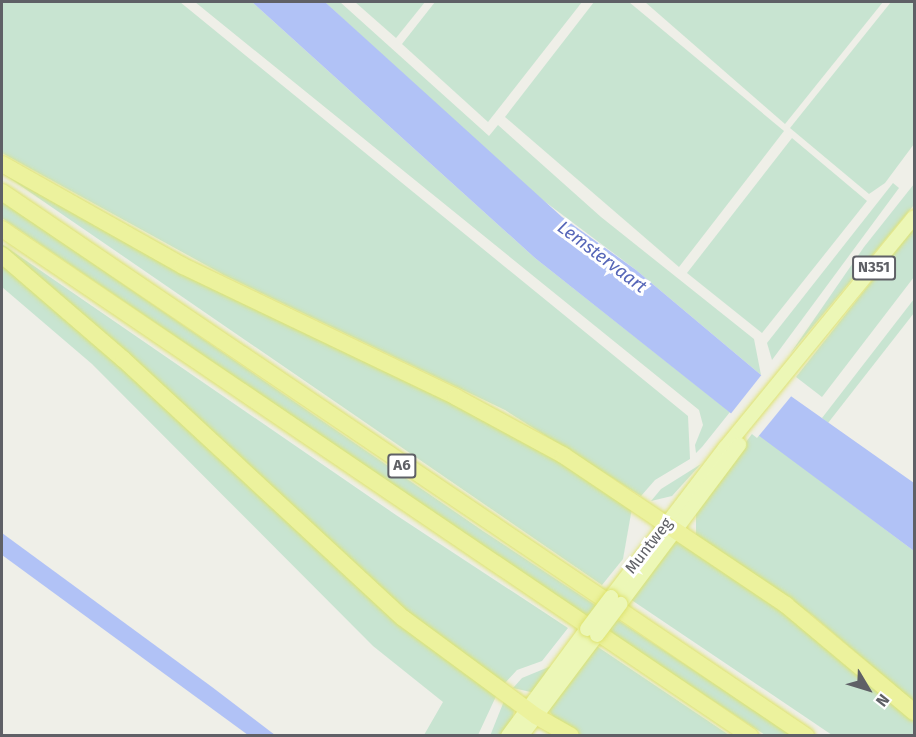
<!DOCTYPE html>
<html>
<head>
<meta charset="utf-8">
<style>
	body { margin:0 }
	#map { position:relative; width:916px; height:737px; overflow:hidden; background:#efefe8; font-family:"Fira Sans",sans-serif }
	div>[style] { position:absolute }
	.green>* { inset:0; background:#c8e4d1 }
	.water>* { inset:0; background:#b1c2f6 }
	.pier>* { inset:0; background:#efefe8 }
	.roads { filter:drop-shadow(0 0 2px #dee36e) drop-shadow(0 0 2px #dee36e) }
	.primary>* { height:14px; margin:-7px; padding:0 7px; transform-origin:7px; border-radius:7px; background:#ecf7b6 }
	.motorway>* { height:16px; margin:-8px; padding:0 8px; transform-origin:8px; border-radius:8px; background:#ecf29d }
	.bridges { filter:drop-shadow(0 0 2px #dee36e) drop-shadow(0 0 2px #dee36e) }
	.primary-bridge>* { height:14px; margin:-7px; padding:0 7px; transform-origin:7px; border-radius:7px; background:#ecf7b6 }
	span { translate:-50% -50%; white-space:nowrap; text-align:center; line-height:1.15; -webkit-text-stroke:6px #fff; paint-order:stroke }
	.shield-label span { padding:2px 4px; background:#fff; border:2px solid; border-radius:4px; -webkit-text-stroke-width:0 }
	.shield-label { font-size:15px; color:#5f6066; font-weight:700 }
	.street-label { font-size:16px; color:#5f6066 }
	.water-label { font-size:18px; color:#5666b8; font-style:italic }
	.frame { position:absolute; inset:0; border:3px solid #5f6066; pointer-events:none }
	.north { position:absolute; left:838px; top:659px; width:60px; height:60px; -webkit-text-stroke:4px #fff; paint-order:stroke; rotate:128deg; font-size:16px; font-weight:700; line-height:24px; text-align:center; color:#5f6066 }
	.north::after { content:''; display:block; margin:auto; width:21px; height:27px; background:#5f6066; clip-path:polygon(50% 0,100% 100%,50% 72%,0 100%) }
</style>
</head>
<body>
<div id="map">
	<div class="green">
		<i style="clip-path:polygon(2px 2px,180px 2px,688px 416px,690px 459px,655px 480px,641px 496px,505px 410px,224px 275px,2px 153px)"></i>
		<i style="clip-path:polygon(195px 2px,252px 2px,535px 258px,730px 412px,702px 447px,696px 453px,695px 445px,703px 425px,699px 410px)"></i>
		<i style="clip-path:polygon(325px 2px,340px 2px,489px 136px,498px 125px,601px 217px,754px 339px,761px 375px,636px 270px,520px 183px)"></i>
		<i style="clip-path:polygon(355px 2px,425px 2px,396px 38px)"></i>
		<i style="clip-path:polygon(435px 2px,582px 2px,488px 122px,402px 44px)"></i>
		<i style="clip-path:polygon(594px 2px,629px 2px,784px 131px,679px 267px,505px 117px)"></i>
		<i style="clip-path:polygon(645px 2px,883px 2px,785px 124px)"></i>
		<i style="clip-path:polygon(891px 2px,914px 2px,914px 144px,885px 183px,869px 194px,790px 128px)"></i>
		<i style="clip-path:polygon(792px 138px,867px 201px,762px 333px,687px 273px)"></i>
		<i style="clip-path:polygon(2px 173px,500px 421px,632px 508px,623px 559px,602px 585px)"></i>
		<i style="clip-path:polygon(893px 183px,899px 188px,772px 360px,767px 343px)"></i>
		<i style="clip-path:polygon(914px 184px,914px 205px,790px 354px,864px 247px)"></i>
		<i style="clip-path:polygon(2px 201px,483px 531px,792px 735px,765px 735px,580px 613px,2px 218px)"></i>
		<i style="clip-path:polygon(914px 228px,914px 277px,822px 397px,796px 377px)"></i>
		<i style="clip-path:polygon(2px 244px,396px 515px,568px 628px,542px 661px,517px 670px,505px 683px,419px 624px,2px 250px)"></i>
		<i style="clip-path:polygon(2px 262px,498px 692px,478px 735px,424px 735px,443px 702px,373px 646px,92px 364px,2px 287px)"></i>
		<i style="clip-path:polygon(914px 299px,914px 313px,828px 423px,822px 418px)"></i>
		<i style="clip-path:polygon(754px 431px,914px 551px,914px 702px,812px 615px,696px 536px,696px 511px)"></i>
		<i style="clip-path:polygon(701px 464px,672px 496px,651px 501px,661px 489px)"></i>
		<i style="clip-path:polygon(677px 539px,776px 602px,914px 716px,914px 735px,832px 735px,630px 599px)"></i>
		<i style="clip-path:polygon(595px 645px,729px 735px,579px 735px,558px 723px,547px 708px)"></i>
		<i style="clip-path:polygon(556px 664px,535px 693px,513px 688px,522px 678px)"></i>
		<i style="clip-path:polygon(504px 701px,514px 710px,513px 718px,504px 735px,490px 736px)"></i>
	</div>
	<div class="water">
		<i style="clip-path:polygon(252px 2px,325px 2px,562px 217px,636px 270px,761px 375px,914px 483px,914px 551px,762px 438px,535px 258px)"></i>
		<i style="clip-path:polygon(2px 533px,212px 687px,275px 735px,248px 735px,2px 555px)"></i>
	</div>
	<div class="pier">
		<i style="clip-path:polygon(763px 373px,793px 394px,757px 438px,729px 416px)"></i>
	</div>
	<div class="roads">
		<div class="primary">
			<i style="left:611px;top:597px;width:188px;rotate:-52.6deg"></i>
			<i style="left:725px;top:448px;width:298px;rotate:-50.7deg"></i>
			<i style="left:620px;top:604px;width:199px;rotate:-53.2deg"></i>
			<i style="left:508px;top:736px;width:133px;rotate:-53.6deg"></i>
			<i style="left:521px;top:736px;width:126px;rotate:-53deg"></i>
		</div>
		<div class="motorway">
			<i style="left:2px;top:164px;width:208px;rotate:29.4deg"></i>
			<i style="left:183px;top:266px;width:303px;rotate:25.6deg"></i>
			<i style="left:456px;top:397px;width:122px;rotate:28.5deg"></i>
			<i style="left:563px;top:455px;width:269px;rotate:33.9deg"></i>
			<i style="left:786px;top:605px;width:167px;rotate:39.9deg"></i>
			<i style="left:2px;top:192px;width:971px;rotate:34.08deg"></i>
			<i style="left:2px;top:229px;width:904px;rotate:34.13deg"></i>
			<i style="left:2px;top:255px;width:160px;rotate:40.7deg"></i>
			<i style="left:123px;top:359px;width:381px;rotate:42.8deg"></i>
			<i style="left:403px;top:618px;width:165px;rotate:36.4deg"></i>
			<i style="left:536px;top:716px;width:40px;rotate:29.7deg"></i>
		</div>
	</div>
	<div class="bridges">
		<div class="primary-bridge">
			<i style="left:587px;top:629px;width:40px;rotate:-53deg"></i>
			<i style="left:597px;top:635px;width:39px;rotate:-53deg"></i>
		</div>
	</div>
	<div class="shield-label">
		<span style="left:874px;top:268px">N351</span>
		<span style="left:402px;top:466px">A6</span>
	</div>
	<div class="street-label">
		<span style="left:649px;top:546px;rotate:-52deg">Muntweg</span>
	</div>
	<div class="water-label">
		<span style="left:602px;top:257px;rotate:37deg">Lemstervaart</span>
	</div>
	<div class="frame"></div>
	<div class="north">N</div>
</div>
</body>
</html>
